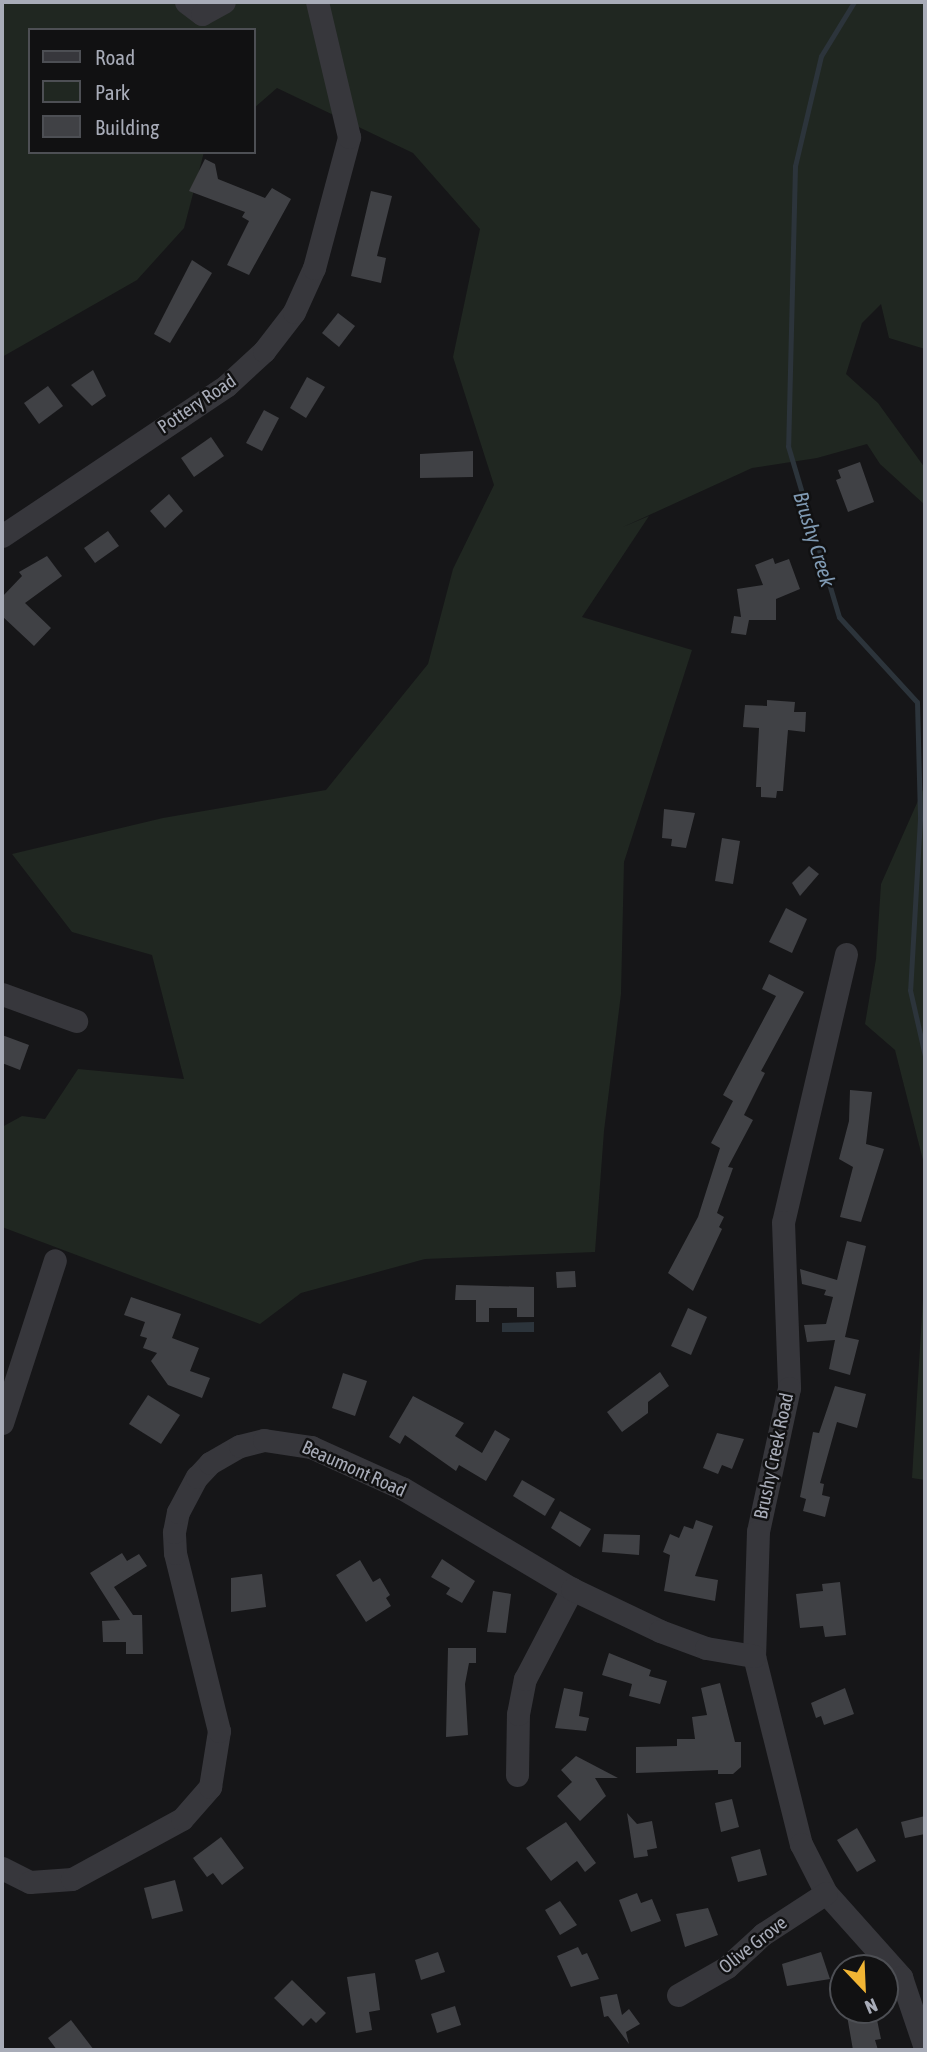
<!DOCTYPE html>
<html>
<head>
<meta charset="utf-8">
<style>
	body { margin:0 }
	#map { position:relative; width:927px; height:2052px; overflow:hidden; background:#161618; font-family:"Asap Condensed",sans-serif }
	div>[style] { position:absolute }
	.green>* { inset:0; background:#202721 }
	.water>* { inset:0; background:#2c343b }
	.stream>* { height:5px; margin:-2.5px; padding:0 2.5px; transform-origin:2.5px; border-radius:2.5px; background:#2c343b }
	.building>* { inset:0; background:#404145 }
	.minor>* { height:23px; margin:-11.5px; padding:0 11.5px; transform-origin:11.5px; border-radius:11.5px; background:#37373c }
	span { translate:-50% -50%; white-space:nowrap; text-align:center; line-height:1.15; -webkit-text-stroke:5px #111112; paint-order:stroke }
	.street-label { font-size:19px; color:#a8acb8 }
	.water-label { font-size:21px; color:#7f99b2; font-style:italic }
	.frame { position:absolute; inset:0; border:4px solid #a8acb8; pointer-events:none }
	.legend { position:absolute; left:28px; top:28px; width:228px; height:126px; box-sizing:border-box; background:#111112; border:2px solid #4d4f54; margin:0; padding:9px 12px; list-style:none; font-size:21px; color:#a8acb8 }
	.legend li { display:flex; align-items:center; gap:14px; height:35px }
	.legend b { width:35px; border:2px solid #4d4f54 }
	.north { position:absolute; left:829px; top:1954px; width:70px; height:70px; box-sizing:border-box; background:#111112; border:2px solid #4d4f54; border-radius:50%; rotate:157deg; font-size:19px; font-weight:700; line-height:28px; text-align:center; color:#a8acb8 }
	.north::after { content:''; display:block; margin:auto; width:24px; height:32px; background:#f1b534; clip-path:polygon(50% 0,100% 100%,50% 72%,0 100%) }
</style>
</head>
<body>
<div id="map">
	<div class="green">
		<i style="clip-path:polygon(2px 2px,925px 2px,925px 349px,889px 338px,881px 304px,862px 323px,846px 374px,878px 403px,925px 468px,925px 505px,880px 464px,867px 444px,817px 458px,752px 468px,623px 527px,649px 516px,582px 617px,692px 650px,624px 862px,621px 994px,604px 1131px,595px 1252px,425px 1259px,301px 1293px,260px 1324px,2px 1227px,2px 1127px,22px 1116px,45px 1119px,78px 1069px,184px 1079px,152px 955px,72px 932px,12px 854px,163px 818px,326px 790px,428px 664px,453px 569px,494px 485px,453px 357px,480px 229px,413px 153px,277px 88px,254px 108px,254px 30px,30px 30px,30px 152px,204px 152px,184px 228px,137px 280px,2px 357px)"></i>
		<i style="clip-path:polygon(925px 785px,925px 1168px,895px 1050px,865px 1024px,876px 959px,881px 884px)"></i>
		<i style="clip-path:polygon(925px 1266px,925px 1480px,912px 1478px)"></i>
	</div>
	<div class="water">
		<i style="clip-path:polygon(534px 1322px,534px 1332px,502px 1332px,502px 1323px)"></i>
	</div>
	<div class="stream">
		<i style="left:854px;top:2px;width:63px;rotate:121.4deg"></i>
		<i style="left:821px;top:56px;width:113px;rotate:103.3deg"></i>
		<i style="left:795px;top:166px;width:280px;rotate:91.4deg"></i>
		<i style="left:788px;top:446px;width:178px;rotate:73.4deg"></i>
		<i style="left:839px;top:617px;width:115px;rotate:47.5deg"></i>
		<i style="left:917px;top:702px;width:117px;rotate:88.5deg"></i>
		<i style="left:920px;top:819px;width:171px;rotate:93.3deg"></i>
		<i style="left:910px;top:990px;width:68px;rotate:77.2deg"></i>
	</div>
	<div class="building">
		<i style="clip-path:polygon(205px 159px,215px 164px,218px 179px,265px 198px,272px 188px,291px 199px,249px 275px,227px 265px,249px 221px,242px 217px,245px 212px,189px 191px)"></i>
		<i style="clip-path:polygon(371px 191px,392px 196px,377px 256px,386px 258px,381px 283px,351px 276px)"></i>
		<i style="clip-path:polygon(192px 260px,212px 273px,170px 343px,154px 334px)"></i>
		<i style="clip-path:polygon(338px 313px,355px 326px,339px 347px,322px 333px)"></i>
		<i style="clip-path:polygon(93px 370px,106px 396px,92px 406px,71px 385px)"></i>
		<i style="clip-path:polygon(307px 377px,325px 387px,306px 418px,290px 408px)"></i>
		<i style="clip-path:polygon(48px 386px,63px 406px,39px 424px,24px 403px)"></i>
		<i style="clip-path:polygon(264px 410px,279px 418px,262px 451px,246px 443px)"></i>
		<i style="clip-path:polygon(211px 437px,224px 456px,194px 477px,181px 458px)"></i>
		<i style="clip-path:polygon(473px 451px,473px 477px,420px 478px,420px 454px)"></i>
		<i style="clip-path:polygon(860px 462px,874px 502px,848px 512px,836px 480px,841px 478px,838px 470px)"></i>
		<i style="clip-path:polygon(169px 494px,183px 511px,165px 528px,150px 511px)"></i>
		<i style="clip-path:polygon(108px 531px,119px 546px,95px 563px,84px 548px)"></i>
		<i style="clip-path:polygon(47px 556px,62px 576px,25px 603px,51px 628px,34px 646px,2px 616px,2px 597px,22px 576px,19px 572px)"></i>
		<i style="clip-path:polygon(773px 558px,775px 564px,789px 559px,800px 589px,776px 599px,776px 620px,749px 620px,746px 635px,731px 633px,734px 616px,741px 617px,737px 589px,763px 585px,755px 565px)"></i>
		<i style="clip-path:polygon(767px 700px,795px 702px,794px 712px,806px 712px,805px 732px,788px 730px,783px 791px,777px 791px,776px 798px,761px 797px,761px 787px,756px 787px,759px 728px,743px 727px,745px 705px,767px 706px)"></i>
		<i style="clip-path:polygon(664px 809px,695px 813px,686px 848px,671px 846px,672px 839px,662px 838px)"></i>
		<i style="clip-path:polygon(722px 838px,740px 841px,733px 884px,715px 881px)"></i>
		<i style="clip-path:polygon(809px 866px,819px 874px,800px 896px,792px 883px)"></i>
		<i style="clip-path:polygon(786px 908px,807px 919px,792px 953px,769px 942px)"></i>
		<i style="clip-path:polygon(769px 974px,804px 992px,761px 1071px,765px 1073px,744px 1115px,753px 1120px,728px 1167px,733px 1168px,717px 1213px,724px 1217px,719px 1227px,722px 1229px,693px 1291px,668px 1273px,698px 1217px,720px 1148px,711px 1143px,733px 1101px,723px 1095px,776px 996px,762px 989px)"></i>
		<i style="clip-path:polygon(2px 1035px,29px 1045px,20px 1070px,2px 1063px)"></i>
		<i style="clip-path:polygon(850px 1090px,872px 1092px,866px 1144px,884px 1149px,861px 1222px,840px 1217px,853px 1167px,839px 1159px,849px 1121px)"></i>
		<i style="clip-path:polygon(847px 1241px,866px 1246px,845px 1337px,859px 1340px,850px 1375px,829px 1369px,835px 1340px,807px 1342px,804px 1325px,826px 1324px,833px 1297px,824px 1295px,826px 1290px,802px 1284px,800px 1269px,837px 1280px)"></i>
		<i style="clip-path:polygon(575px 1271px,576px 1287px,557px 1288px,556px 1272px)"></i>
		<i style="clip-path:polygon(456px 1285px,534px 1287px,534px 1317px,517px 1317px,517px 1308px,489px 1308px,489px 1322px,476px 1322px,476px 1300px,455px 1300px)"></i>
		<i style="clip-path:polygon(131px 1297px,181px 1314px,172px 1338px,199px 1348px,190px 1371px,210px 1378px,202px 1398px,168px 1385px,151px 1361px,157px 1353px,143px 1348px,147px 1338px,140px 1336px,145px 1322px,124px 1315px)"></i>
		<i style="clip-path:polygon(688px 1308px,707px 1317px,691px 1355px,671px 1346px)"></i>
		<i style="clip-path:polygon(660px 1372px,669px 1386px,648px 1402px,648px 1413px,622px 1432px,607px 1412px)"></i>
		<i style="clip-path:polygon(343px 1373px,367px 1381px,355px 1416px,332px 1408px)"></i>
		<i style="clip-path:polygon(835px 1386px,866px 1394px,857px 1428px,837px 1422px,820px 1483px,824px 1484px,822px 1495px,830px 1497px,825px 1517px,803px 1511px,806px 1499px,800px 1497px,813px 1432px,819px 1433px)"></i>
		<i style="clip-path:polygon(148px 1395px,180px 1415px,161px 1444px,129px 1424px)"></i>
		<i style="clip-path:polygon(413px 1396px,464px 1423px,455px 1436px,482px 1453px,495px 1430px,510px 1439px,486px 1481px,459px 1465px,456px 1471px,405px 1435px,400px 1444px,389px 1437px)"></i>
		<i style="clip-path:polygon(717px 1433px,744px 1439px,732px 1469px,722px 1465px,718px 1474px,703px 1468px)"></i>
		<i style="clip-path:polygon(522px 1480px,555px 1499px,545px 1516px,513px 1496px)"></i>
		<i style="clip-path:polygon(560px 1511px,591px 1529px,580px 1547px,551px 1528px)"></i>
		<i style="clip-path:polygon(696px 1520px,713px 1526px,695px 1576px,718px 1580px,715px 1601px,664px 1591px,670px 1555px,663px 1552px,670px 1534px,679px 1538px,684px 1526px,693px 1529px)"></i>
		<i style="clip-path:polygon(604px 1534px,640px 1535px,639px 1555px,602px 1552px)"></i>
		<i style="clip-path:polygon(122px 1553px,127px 1561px,139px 1554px,147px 1566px,114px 1587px,133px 1615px,142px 1615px,143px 1654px,126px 1654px,126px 1642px,103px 1642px,102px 1621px,120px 1620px,90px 1573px)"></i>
		<i style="clip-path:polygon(442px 1559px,475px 1581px,462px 1603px,446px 1594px,450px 1588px,431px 1577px)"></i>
		<i style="clip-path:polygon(360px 1560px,373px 1582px,380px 1578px,390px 1595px,386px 1598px,391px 1606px,366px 1622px,336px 1575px)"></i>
		<i style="clip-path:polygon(262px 1574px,266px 1607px,231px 1612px,231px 1578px)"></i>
		<i style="clip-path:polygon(840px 1582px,846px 1635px,825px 1637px,823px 1626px,800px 1628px,796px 1594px,823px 1591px,822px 1584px)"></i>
		<i style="clip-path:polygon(493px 1591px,511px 1594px,506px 1633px,487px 1632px)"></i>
		<i style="clip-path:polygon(448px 1648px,476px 1648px,476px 1663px,469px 1663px,465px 1684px,468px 1735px,446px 1737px)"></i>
		<i style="clip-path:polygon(609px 1653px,651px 1670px,649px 1676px,667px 1681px,660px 1704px,629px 1696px,632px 1684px,602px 1675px)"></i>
		<i style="clip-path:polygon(720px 1683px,735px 1742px,741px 1742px,741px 1767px,733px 1774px,718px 1774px,718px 1770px,636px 1773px,636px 1747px,677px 1746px,677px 1739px,695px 1739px,692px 1717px,707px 1715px,701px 1688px)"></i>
		<i style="clip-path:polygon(564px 1688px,583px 1692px,579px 1716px,589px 1718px,586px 1731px,555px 1728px)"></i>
		<i style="clip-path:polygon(845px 1688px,854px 1714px,824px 1725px,821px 1716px,816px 1718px,811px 1703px)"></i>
		<i style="clip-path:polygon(576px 1756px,618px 1778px,595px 1778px,606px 1796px,580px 1821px,557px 1796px,572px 1782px,561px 1770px)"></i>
		<i style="clip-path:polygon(732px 1799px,739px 1827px,721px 1832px,715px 1803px)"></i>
		<i style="clip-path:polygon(627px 1813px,637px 1824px,652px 1821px,657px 1848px,647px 1850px,648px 1856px,634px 1858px)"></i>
		<i style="clip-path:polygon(925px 1816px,925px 1834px,905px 1838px,901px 1822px)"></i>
		<i style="clip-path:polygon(566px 1822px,596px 1863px,585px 1872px,577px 1861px,551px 1881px,526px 1848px)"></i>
		<i style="clip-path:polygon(857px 1828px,876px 1861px,857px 1872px,837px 1840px)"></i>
		<i style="clip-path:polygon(221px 1837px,244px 1868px,222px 1885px,213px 1873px,207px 1877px,193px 1858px)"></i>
		<i style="clip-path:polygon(760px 1849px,767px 1875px,738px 1882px,731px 1857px)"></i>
		<i style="clip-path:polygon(175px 1880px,183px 1911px,152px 1919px,144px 1888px)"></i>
		<i style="clip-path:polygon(637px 1893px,641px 1903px,652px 1899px,661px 1921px,631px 1932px,619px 1900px)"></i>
		<i style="clip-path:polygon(560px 1901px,577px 1925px,560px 1935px,545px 1910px)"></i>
		<i style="clip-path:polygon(708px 1908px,718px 1935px,685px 1947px,676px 1914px)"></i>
		<i style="clip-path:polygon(578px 1947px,582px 1955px,587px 1953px,599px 1979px,571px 1987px,557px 1956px)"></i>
		<i style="clip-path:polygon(438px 1952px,445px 1972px,421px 1980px,415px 1960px)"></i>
		<i style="clip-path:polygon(821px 1952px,830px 1979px,787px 1986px,782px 1964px)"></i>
		<i style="clip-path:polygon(375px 1973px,380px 2010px,369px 2012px,372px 2030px,356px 2033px,347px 1977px)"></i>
		<i style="clip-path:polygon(292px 1980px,326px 2013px,316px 2023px,311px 2018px,303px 2026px,274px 1998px)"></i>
		<i style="clip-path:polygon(617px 1994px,622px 2015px,629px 2009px,640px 2024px,626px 2032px,629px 2044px,608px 2016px,604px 2017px,600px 1997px)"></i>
		<i style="clip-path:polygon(455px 2006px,461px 2025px,437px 2033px,431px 2014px)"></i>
		<i style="clip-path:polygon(846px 2010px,875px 2010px,881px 2039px,875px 2040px,878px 2050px,853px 2050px)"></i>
		<i style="clip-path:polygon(71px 2020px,94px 2050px,57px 2050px,48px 2038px)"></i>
	</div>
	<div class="minor">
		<i style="left:186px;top:2px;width:20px;rotate:37deg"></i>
		<i style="left:202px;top:14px;width:25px;rotate:-29deg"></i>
		<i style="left:2px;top:536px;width:270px;rotate:-33.8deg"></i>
		<i style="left:226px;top:386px;width:52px;rotate:-42.6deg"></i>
		<i style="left:264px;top:351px;width:49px;rotate:-52.4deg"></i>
		<i style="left:294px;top:312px;width:48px;rotate:-65.6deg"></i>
		<i style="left:314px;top:268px;width:136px;rotate:-75deg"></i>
		<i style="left:349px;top:137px;width:139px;rotate:-103.3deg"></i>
		<i style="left:846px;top:954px;width:275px;rotate:103.2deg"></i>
		<i style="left:783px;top:1222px;width:166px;rotate:87.9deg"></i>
		<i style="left:789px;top:1388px;width:146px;rotate:102.2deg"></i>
		<i style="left:758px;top:1531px;width:125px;rotate:91.8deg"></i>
		<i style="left:754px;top:1656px;width:194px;rotate:76deg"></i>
		<i style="left:801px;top:1844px;width:55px;rotate:63deg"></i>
		<i style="left:826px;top:1893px;width:113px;rotate:48.2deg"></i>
		<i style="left:901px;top:1977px;width:75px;rotate:71.3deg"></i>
		<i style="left:2px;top:994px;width:79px;rotate:20deg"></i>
		<i style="left:2px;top:1423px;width:171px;rotate:-72deg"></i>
		<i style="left:517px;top:1775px;width:61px;rotate:-89.1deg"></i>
		<i style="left:518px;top:1714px;width:36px;rotate:-79deg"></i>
		<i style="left:525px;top:1679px;width:102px;rotate:-62.4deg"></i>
		<i style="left:2px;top:1868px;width:31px;rotate:27deg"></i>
		<i style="left:30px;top:1882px;width:42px;rotate:-4.1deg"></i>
		<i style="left:72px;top:1879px;width:125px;rotate:-28.6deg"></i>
		<i style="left:182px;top:1819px;width:43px;rotate:-48.8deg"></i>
		<i style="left:210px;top:1787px;width:57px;rotate:-80.9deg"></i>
		<i style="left:219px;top:1731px;width:183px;rotate:-103.9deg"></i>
		<i style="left:175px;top:1553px;width:21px;rotate:-93deg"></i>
		<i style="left:174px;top:1532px;width:20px;rotate:-79deg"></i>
		<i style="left:178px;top:1512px;width:40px;rotate:-62deg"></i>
		<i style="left:197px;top:1477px;width:19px;rotate:-47deg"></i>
		<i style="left:210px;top:1463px;width:34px;rotate:-30deg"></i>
		<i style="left:240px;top:1446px;width:25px;rotate:-14deg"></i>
		<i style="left:264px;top:1440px;width:48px;rotate:8.5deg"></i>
		<i style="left:311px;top:1447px;width:100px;rotate:24.3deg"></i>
		<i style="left:402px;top:1488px;width:198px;rotate:30.7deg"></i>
		<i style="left:572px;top:1589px;width:98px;rotate:25.5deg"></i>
		<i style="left:660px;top:1631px;width:49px;rotate:20.3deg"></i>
		<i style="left:706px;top:1648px;width:49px;rotate:9.5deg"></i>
		<i style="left:678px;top:1995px;width:56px;rotate:-29.7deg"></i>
		<i style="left:727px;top:1967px;width:49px;rotate:-42.5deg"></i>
		<i style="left:763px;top:1934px;width:75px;rotate:-33.1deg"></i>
	</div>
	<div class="street-label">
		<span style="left:197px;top:404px;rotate:-34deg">Pottery Road</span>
		<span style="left:774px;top:1456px;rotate:-78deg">Brushy Creek Road</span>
		<span style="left:354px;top:1469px;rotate:24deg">Beaumont Road</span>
		<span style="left:753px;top:1945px;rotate:-38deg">Olive Grove</span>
	</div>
	<div class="water-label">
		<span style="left:815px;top:539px;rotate:73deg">Brushy Creek</span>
	</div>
	<div class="frame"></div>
	<ul class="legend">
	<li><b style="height:9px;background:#37373c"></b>Road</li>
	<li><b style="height:19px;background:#202721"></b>Park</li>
	<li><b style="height:19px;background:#404145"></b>Building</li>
	</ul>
	<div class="north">N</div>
</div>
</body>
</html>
